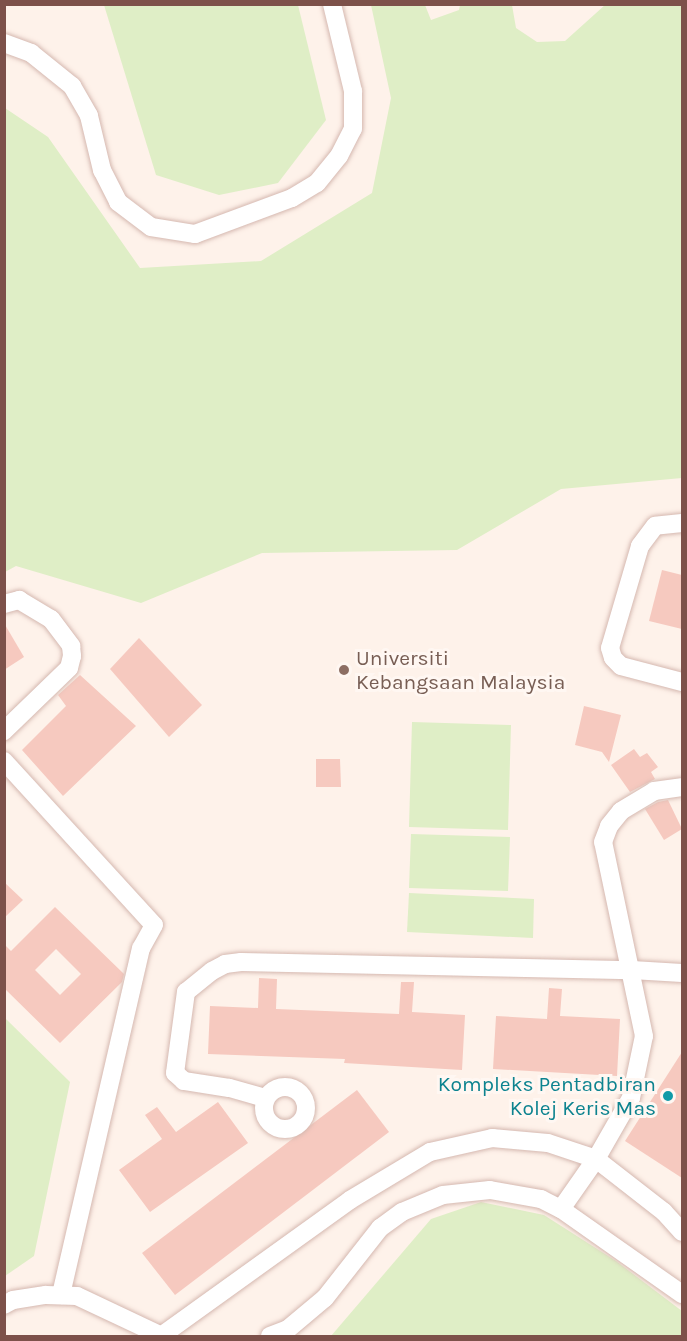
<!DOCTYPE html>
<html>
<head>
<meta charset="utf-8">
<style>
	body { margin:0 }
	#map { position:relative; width:687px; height:1341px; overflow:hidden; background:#fef2ea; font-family:Karla,sans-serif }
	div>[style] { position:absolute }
	.green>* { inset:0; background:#dfeec6 }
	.building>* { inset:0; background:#f6c9bf }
	.roads { filter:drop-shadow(0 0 2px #d5b8b0) drop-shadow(0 0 2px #d5b8b0) }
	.minor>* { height:18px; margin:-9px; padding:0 9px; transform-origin:9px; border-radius:9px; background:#fff }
	.minor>.ring { margin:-9px; padding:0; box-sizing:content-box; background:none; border:18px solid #fff; border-radius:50% }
	.dots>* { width:16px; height:16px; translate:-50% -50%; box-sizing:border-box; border:3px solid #fff7f2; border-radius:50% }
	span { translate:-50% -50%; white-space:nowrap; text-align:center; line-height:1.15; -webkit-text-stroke:6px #fff7f2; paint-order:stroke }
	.education-label { font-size:21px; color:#785e54 }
	.left { translate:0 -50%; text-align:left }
	.culture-label { font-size:21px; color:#0d838f }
	.right { translate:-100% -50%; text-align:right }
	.frame { position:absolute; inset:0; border:6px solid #7d514a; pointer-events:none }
</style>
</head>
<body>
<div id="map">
	<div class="green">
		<i style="clip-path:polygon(104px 5px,298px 5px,326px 120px,278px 183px,219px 195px,156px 175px)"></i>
		<i style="clip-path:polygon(371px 5px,425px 5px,431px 20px,459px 10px,460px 5px,512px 5px,516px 28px,537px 42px,565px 41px,605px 5px,682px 5px,682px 478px,561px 489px,457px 550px,262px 553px,141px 603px,16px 566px,5px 572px,5px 108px,48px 137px,140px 268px,261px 261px,372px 193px,391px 98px)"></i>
		<i style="clip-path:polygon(412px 722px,511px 725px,508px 830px,409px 827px)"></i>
		<i style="clip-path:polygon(411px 834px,510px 837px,508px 891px,409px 888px)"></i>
		<i style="clip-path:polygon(409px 893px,534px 899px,533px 938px,407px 932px)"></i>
		<i style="clip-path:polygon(5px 1018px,70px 1082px,34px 1256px,5px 1276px)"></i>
		<i style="clip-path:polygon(481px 1202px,544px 1215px,616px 1261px,682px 1311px,682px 1336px,331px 1336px,431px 1219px)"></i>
	</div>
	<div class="building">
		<i style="clip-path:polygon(662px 570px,682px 575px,682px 629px,649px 621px)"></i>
		<i style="clip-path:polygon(4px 623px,24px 657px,4px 670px)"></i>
		<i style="clip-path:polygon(139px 638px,202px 705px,169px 737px,110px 669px)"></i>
		<i style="clip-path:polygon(80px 675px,136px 726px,63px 796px,22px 750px,66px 706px,58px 695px)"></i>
		<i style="clip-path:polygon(584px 706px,621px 715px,609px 762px,602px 752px,575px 745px)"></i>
		<i style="clip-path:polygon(634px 749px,640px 757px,647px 753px,658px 767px,651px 772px,655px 779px,630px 792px,611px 765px)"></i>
		<i style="clip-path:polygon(316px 759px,340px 759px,341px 787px,316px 787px)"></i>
		<i style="clip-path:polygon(668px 800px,682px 829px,664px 840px,645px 809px,658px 802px)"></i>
		<i style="clip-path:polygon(4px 882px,23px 900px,4px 918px)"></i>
		<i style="clip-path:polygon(evenodd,55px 907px,124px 974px,122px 982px,60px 1043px,4px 988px,4px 944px,11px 951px,55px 907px,56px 949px,81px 974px,60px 995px,35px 970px,56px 949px)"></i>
		<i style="clip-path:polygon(259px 978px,277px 979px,276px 1009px,399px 1014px,401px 982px,414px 982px,412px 1012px,465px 1015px,462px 1070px,344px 1063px,345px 1059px,208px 1054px,210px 1006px,258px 1008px)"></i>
		<i style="clip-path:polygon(549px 988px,562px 989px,560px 1016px,620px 1019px,617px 1076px,493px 1069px,496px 1016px,547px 1019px)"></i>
		<i style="clip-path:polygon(682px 1052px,682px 1178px,625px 1141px)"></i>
		<i style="clip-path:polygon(357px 1090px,389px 1132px,175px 1295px,142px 1253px)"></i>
		<i style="clip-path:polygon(218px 1102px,248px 1143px,150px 1212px,119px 1170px,162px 1139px,145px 1115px,157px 1107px,176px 1132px)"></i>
	</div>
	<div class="roads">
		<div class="minor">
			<i style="left:4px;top:43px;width:29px;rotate:20deg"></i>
			<i style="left:31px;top:53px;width:53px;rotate:38.8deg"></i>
			<i style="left:72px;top:86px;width:34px;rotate:60deg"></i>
			<i style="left:89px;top:116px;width:56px;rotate:76.5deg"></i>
			<i style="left:102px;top:170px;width:36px;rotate:63deg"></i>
			<i style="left:118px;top:202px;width:41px;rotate:37.1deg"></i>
			<i style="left:151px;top:227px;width:45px;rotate:9deg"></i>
			<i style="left:195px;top:234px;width:103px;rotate:-20.4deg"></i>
			<i style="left:292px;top:198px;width:29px;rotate:-31deg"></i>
			<i style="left:317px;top:183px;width:35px;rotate:-51deg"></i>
			<i style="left:339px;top:156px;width:30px;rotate:-63deg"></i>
			<i style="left:353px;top:129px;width:38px;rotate:-90deg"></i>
			<i style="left:353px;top:91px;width:89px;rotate:-103.6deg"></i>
			<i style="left:682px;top:523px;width:27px;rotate:174deg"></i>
			<i style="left:655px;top:526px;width:25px;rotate:127deg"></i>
			<i style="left:640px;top:546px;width:106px;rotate:106.4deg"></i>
			<i style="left:610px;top:648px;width:10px;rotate:73deg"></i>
			<i style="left:613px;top:658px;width:11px;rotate:45deg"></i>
			<i style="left:621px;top:666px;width:63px;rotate:14.7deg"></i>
			<i style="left:4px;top:604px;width:16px;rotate:-15deg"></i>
			<i style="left:19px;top:600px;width:37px;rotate:31deg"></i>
			<i style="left:51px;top:619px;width:34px;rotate:53deg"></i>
			<i style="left:71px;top:646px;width:10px;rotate:84deg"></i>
			<i style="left:72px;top:656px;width:12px;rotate:104deg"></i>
			<i style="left:69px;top:668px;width:91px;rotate:135.9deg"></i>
			<i style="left:4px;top:761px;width:222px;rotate:47.6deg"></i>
			<i style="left:154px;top:925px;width:26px;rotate:119deg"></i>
			<i style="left:141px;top:948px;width:356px;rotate:103deg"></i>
			<i class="ring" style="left:264px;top:1087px;width:24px;height:24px"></i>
			<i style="left:265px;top:1098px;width:37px;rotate:-164deg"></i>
			<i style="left:229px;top:1088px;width:46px;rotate:-171.2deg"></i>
			<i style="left:184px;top:1081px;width:12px;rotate:-138deg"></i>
			<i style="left:175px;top:1073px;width:82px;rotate:-82.3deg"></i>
			<i style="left:186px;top:992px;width:33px;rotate:-39deg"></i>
			<i style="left:212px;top:971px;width:15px;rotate:-28deg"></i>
			<i style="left:225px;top:964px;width:16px;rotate:-7deg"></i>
			<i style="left:241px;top:962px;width:391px;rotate:1.2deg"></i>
			<i style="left:632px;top:970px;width:50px;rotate:3.4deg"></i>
			<i style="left:561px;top:1209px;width:61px;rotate:-55deg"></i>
			<i style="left:596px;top:1159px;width:70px;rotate:-60.2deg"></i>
			<i style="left:631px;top:1098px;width:63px;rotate:-78.2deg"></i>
			<i style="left:644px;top:1036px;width:198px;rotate:-101.9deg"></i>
			<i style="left:603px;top:842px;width:17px;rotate:-69deg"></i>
			<i style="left:609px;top:826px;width:19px;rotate:-51deg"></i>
			<i style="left:621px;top:811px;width:39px;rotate:-31deg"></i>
			<i style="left:654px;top:791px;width:28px;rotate:-8deg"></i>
			<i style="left:4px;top:1305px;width:10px;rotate:-29deg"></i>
			<i style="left:13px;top:1300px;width:33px;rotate:-9deg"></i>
			<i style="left:46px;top:1295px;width:31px;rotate:2deg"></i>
			<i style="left:77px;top:1296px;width:94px;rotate:25.2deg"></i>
			<i style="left:161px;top:1336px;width:233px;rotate:-35.7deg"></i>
			<i style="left:350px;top:1200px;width:93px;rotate:-31deg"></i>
			<i style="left:430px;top:1152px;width:64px;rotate:-12.7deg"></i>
			<i style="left:492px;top:1138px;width:56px;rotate:5.1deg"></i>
			<i style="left:548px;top:1143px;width:51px;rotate:18.4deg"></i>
			<i style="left:596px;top:1159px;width:86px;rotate:37.9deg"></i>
			<i style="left:664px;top:1212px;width:27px;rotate:48deg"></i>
			<i style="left:270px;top:1336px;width:19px;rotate:-21deg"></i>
			<i style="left:288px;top:1329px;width:48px;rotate:-40deg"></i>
			<i style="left:325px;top:1298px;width:89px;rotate:-51.8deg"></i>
			<i style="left:380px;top:1228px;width:27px;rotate:-36deg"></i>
			<i style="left:402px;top:1212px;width:44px;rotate:-22.5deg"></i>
			<i style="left:443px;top:1195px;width:47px;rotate:-6.1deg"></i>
			<i style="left:490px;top:1190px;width:52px;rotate:10deg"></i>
			<i style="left:541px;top:1199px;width:22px;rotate:27deg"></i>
			<i style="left:561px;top:1209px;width:148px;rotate:35.1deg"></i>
		</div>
	</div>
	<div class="dots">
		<i style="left:344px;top:670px;background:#8d6e63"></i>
		<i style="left:668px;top:1096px;background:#0f9aa8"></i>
	</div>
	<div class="education-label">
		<span class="left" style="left:356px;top:670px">Universiti<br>Kebangsaan Malaysia</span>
	</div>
	<div class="culture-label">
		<span class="right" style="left:656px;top:1096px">Kompleks Pentadbiran<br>Kolej Keris Mas</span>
	</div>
	<div class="frame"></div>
</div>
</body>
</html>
